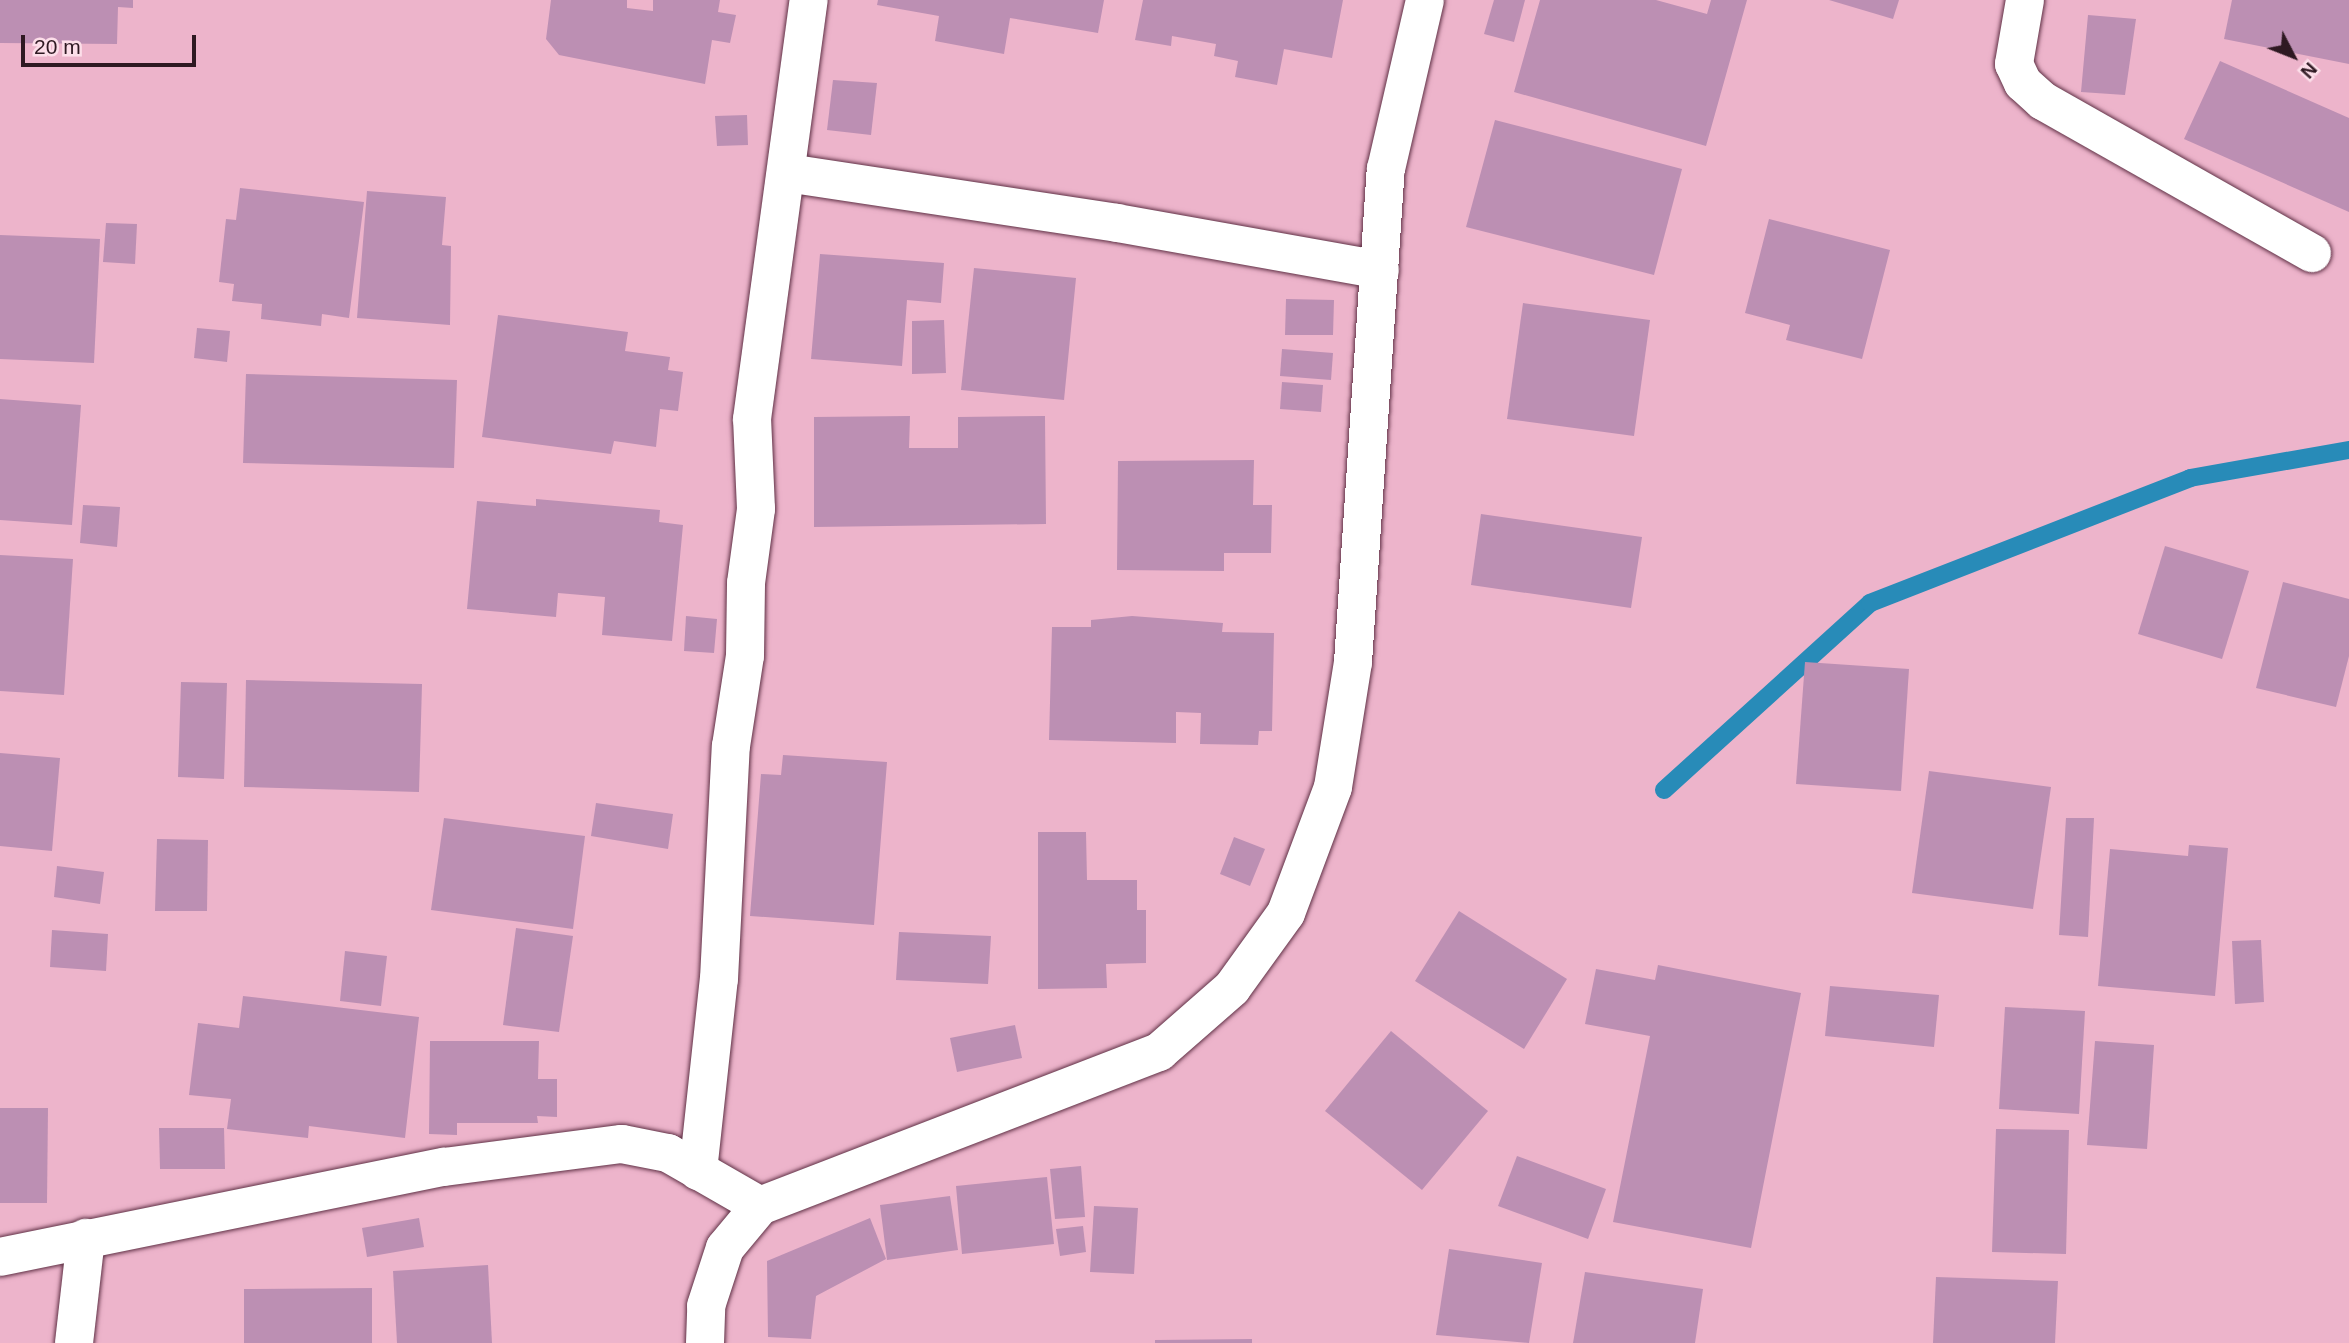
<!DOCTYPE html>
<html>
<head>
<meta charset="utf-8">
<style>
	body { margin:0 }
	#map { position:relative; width:2349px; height:1343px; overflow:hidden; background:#edb4cb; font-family:Helvetica,sans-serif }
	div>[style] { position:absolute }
	.stream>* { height:18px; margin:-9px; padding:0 9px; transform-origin:9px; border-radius:9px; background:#288bb8 }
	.building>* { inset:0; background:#bc8fb3 }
	.roads { filter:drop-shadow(0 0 2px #603146) drop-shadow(0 0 2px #603146) }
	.street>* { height:38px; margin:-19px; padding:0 19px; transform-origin:19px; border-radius:19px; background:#fff }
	span { translate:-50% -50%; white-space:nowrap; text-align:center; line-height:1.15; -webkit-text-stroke:6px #fcdee9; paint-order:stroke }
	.north { position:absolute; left:2258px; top:21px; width:70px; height:70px; -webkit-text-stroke:5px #fcdee9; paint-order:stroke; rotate:132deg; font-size:19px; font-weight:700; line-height:28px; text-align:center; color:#2e1922 }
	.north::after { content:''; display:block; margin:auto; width:24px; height:32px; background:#2e1922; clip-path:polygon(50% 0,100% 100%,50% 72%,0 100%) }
	.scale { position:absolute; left:21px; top:35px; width:175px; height:32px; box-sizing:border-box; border:4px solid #2e1922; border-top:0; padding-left:9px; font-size:21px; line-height:24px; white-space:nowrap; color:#2e1922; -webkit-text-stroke:5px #fcdee9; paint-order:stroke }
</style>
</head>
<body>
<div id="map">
	<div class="stream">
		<i style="left:1664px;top:790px;width:278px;rotate:-42.2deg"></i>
		<i style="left:1870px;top:603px;width:344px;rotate:-21.3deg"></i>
		<i style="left:2190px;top:478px;width:161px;rotate:-10deg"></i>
	</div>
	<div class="building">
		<i style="clip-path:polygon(0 0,133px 0,133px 8px,118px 7px,117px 44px,0 43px)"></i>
		<i style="clip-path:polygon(551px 0,627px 0,627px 8px,653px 11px,653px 0,720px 0,718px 12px,736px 15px,730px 43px,712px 40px,705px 84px,559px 55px,546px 39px)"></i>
		<i style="clip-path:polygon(878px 0,1104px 0,1098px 33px,1010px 18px,1004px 54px,935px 41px,939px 16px,877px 5px)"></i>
		<i style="clip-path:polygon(1143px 0,1343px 0,1332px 58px,1284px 49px,1277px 85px,1235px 77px,1238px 61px,1214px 56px,1216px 44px,1172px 36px,1171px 46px,1135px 40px)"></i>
		<i style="clip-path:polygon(1494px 0,1525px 0,1514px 42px,1484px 34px)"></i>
		<i style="clip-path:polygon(1540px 0,1656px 0,1707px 14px,1711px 0,1747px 0,1706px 146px,1514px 92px)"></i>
		<i style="clip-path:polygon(1829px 0,1899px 0,1893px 19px)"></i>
		<i style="clip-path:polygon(2232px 0,2349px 0,2349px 64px,2224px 39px)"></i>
		<i style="clip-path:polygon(2088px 15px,2136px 19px,2125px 95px,2081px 92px)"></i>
		<i style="clip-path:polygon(2220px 61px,2349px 118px,2349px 212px,2184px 139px)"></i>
		<i style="clip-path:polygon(833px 80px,877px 83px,871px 135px,827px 130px)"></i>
		<i style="clip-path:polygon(747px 115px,748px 145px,717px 146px,715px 116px)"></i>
		<i style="clip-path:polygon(1495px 120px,1682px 169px,1654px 275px,1466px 227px)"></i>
		<i style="clip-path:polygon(240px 188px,364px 202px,349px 318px,322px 314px,321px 326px,261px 319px,262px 304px,232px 301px,234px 284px,219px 282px,226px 219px,236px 220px)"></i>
		<i style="clip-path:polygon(367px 191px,446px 197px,442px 245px,451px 246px,450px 325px,357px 318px)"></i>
		<i style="clip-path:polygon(1769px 219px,1890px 250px,1862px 359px,1786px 340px,1790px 325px,1745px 313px)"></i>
		<i style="clip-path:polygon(106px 223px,137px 224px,135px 264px,103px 262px)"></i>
		<i style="clip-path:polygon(0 235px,100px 239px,94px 363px,0 359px)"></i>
		<i style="clip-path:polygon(820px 254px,944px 263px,941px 303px,907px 300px,902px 366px,811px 359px)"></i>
		<i style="clip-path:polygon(974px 268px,1076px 278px,1064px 400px,961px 390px)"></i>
		<i style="clip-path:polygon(1286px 299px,1334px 300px,1333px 335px,1285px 335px)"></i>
		<i style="clip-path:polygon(1523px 303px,1650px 320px,1634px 436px,1507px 419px)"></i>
		<i style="clip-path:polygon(498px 315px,628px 332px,625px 351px,670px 357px,668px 370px,683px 372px,678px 411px,660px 409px,656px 447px,614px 441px,611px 454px,482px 437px)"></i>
		<i style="clip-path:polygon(944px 320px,946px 373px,912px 374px,912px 321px)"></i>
		<i style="clip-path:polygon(197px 328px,230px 331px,227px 362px,194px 358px)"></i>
		<i style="clip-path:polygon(1282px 349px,1333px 353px,1331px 380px,1280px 376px)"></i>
		<i style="clip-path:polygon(246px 374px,457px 380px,454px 468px,243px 463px)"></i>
		<i style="clip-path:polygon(1282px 382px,1323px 385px,1321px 412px,1280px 409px)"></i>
		<i style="clip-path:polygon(0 399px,81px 405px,72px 525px,0 520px)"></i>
		<i style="clip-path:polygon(910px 416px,909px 448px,958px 448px,958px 417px,1045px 416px,1046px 524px,814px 527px,814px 417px)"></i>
		<i style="clip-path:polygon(1254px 460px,1253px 505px,1272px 505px,1271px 553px,1224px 553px,1224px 571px,1117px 570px,1118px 461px)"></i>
		<i style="clip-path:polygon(536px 499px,660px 510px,659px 522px,683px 525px,672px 641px,602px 635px,605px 597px,558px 593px,556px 617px,467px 609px,477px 501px,536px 506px)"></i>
		<i style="clip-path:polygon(83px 505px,120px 507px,117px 547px,80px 543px)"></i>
		<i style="clip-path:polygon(1481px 514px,1642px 537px,1631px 608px,1471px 585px)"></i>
		<i style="clip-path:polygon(2165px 546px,2249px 571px,2222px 659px,2138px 634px)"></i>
		<i style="clip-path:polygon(0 555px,73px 559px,64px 695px,0 691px)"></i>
		<i style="clip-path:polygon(2283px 582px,2349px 599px,2349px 656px,2336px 707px,2256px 688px)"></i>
		<i style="clip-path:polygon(686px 616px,717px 619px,714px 653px,684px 651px)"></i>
		<i style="clip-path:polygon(1132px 616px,1223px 623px,1222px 632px,1274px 633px,1272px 731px,1259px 731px,1258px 745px,1200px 744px,1201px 713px,1176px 712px,1176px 743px,1049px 740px,1052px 627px,1091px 627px,1091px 620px)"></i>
		<i style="clip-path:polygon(1805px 662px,1909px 669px,1901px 791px,1796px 784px)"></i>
		<i style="clip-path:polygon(246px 680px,422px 684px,419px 792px,244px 787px)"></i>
		<i style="clip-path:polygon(181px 682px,227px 683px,224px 779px,178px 777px)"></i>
		<i style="clip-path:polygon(0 753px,60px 758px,52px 851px,0 846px)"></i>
		<i style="clip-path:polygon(783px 755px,887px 762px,874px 925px,750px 916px,761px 774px,781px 775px)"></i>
		<i style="clip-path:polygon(1929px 771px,2051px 787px,2033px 909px,1912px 893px)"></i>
		<i style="clip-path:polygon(596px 803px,673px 814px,668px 849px,591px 836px)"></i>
		<i style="clip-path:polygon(444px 818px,585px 836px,573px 929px,431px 910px)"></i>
		<i style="clip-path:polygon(2066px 818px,2094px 818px,2088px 937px,2059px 935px)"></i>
		<i style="clip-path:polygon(1038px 832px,1086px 832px,1087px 880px,1137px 880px,1137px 910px,1146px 910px,1146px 963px,1106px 964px,1107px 988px,1038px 989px)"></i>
		<i style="clip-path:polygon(1234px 837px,1265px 849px,1250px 886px,1220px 874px)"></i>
		<i style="clip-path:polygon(157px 839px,208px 840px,207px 911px,155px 911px)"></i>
		<i style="clip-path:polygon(2189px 845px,2228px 848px,2215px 996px,2098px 986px,2110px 849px,2188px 856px)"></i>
		<i style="clip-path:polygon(57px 866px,104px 872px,100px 904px,54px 897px)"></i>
		<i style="clip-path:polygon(1459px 911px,1567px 979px,1524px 1049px,1415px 981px)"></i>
		<i style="clip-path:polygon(516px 928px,573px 936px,559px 1032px,503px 1025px)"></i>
		<i style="clip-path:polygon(52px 930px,108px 934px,106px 971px,50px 967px)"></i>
		<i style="clip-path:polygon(899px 932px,991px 936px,988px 984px,896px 980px)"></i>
		<i style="clip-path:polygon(2261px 940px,2264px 1002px,2235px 1004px,2232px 941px)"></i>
		<i style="clip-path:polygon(345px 951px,387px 956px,381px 1006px,340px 1001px)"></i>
		<i style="clip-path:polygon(1658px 965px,1801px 993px,1751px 1248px,1613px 1222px,1650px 1036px,1585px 1024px,1596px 969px,1655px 980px)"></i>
		<i style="clip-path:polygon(1830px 986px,1939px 995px,1934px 1047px,1825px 1036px)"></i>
		<i style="clip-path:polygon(243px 996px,419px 1017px,405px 1138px,309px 1126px,308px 1138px,227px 1129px,231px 1099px,189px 1095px,198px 1023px,239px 1028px)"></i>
		<i style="clip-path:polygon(2005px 1007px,2085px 1011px,2079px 1114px,1999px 1109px)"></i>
		<i style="clip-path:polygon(1015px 1025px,1022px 1058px,957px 1072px,950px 1038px)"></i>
		<i style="clip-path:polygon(1391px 1031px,1488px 1111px,1422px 1190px,1325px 1111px)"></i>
		<i style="clip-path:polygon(430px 1041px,539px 1041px,538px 1079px,557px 1079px,557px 1117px,537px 1116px,538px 1123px,457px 1123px,457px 1135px,429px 1134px)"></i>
		<i style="clip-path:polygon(2095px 1041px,2154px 1045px,2147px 1149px,2087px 1145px)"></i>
		<i style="clip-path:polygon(0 1108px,48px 1108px,47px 1203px,0 1203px)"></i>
		<i style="clip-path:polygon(159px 1128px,224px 1128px,225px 1169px,160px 1169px)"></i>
		<i style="clip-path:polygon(1996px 1129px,2069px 1130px,2066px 1254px,1992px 1252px)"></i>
		<i style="clip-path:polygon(1517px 1156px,1606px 1189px,1588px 1239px,1498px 1206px)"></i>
		<i style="clip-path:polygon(1081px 1166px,1085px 1217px,1055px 1219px,1050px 1169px)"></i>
		<i style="clip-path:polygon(1047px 1177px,1054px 1244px,962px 1254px,956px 1186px)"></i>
		<i style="clip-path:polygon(950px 1196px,958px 1250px,887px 1260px,880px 1205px)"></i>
		<i style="clip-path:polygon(1094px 1206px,1138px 1208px,1134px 1274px,1090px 1272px)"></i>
		<i style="clip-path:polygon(419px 1218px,424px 1247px,367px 1257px,362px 1228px)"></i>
		<i style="clip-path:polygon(870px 1218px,886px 1259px,816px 1296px,811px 1339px,768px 1337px,767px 1261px)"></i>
		<i style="clip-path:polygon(1083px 1226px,1086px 1252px,1060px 1256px,1056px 1229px)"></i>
		<i style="clip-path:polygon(1449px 1249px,1542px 1263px,1529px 1343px,1436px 1335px)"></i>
		<i style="clip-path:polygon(488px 1265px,492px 1343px,397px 1343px,393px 1271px)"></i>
		<i style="clip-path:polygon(1585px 1272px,1703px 1289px,1695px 1343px,1573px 1343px)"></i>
		<i style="clip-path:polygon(1936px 1277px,2058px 1281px,2055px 1343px,1933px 1343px)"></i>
		<i style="clip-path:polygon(372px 1288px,372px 1343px,244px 1343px,244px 1289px)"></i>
		<i style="clip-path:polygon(1252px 1339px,1252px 1343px,1155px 1343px,1155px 1340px)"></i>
	</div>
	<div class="roads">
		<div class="street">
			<i style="left:2025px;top:0;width:65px;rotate:99.8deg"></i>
			<i style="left:2014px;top:64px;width:21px;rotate:65deg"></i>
			<i style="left:2023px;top:83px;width:27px;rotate:42deg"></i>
			<i style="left:2043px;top:101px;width:309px;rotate:29.5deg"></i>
			<i style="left:787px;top:173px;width:334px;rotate:8.6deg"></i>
			<i style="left:1117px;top:223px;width:267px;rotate:10.1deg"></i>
			<i style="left:698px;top:1171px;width:193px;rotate:-83.8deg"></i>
			<i style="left:719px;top:979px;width:233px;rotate:-87.1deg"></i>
			<i style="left:731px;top:746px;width:91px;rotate:-81.2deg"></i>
			<i style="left:745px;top:656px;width:73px;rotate:-89.2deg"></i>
			<i style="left:746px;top:583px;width:75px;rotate:-82.3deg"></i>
			<i style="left:756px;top:509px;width:90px;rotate:-92.5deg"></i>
			<i style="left:752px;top:419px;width:423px;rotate:-82.3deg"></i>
			<i style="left:0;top:1257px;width:453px;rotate:-11.5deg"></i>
			<i style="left:444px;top:1167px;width:179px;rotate:-7.4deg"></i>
			<i style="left:622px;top:1144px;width:47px;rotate:11.1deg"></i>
			<i style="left:668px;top:1153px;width:106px;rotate:29.9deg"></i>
			<i style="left:74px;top:1343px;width:106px;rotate:-83.5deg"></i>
			<i style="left:705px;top:1343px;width:37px;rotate:-88deg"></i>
			<i style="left:706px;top:1306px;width:61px;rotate:-71.9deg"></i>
			<i style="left:725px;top:1248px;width:55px;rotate:-50.2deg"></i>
			<i style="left:760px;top:1206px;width:428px;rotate:-21.1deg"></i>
			<i style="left:1159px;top:1052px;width:97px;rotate:-41.2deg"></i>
			<i style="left:1232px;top:988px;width:92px;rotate:-54.2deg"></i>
			<i style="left:1286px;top:913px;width:134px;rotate:-69.5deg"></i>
			<i style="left:1333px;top:787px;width:127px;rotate:-80.9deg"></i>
			<i style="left:1353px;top:662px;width:494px;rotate:-86.2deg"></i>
			<i style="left:1386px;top:169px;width:173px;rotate:-77deg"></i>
		</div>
	</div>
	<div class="north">N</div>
	<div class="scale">20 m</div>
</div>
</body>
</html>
